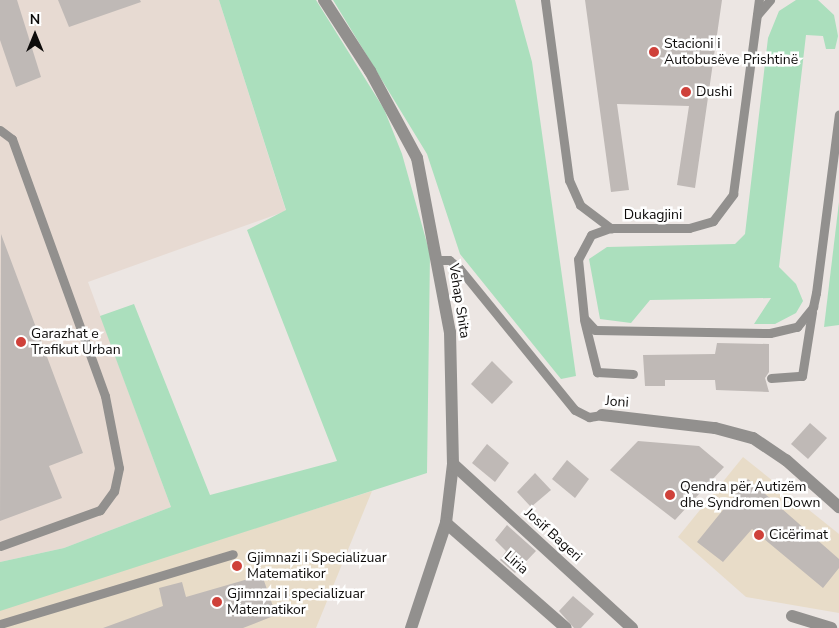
<!DOCTYPE html>
<html>
<head>
<meta charset="utf-8">
<style>
	body { margin:0 }
	#map { position:relative; width:839px; height:628px; overflow:hidden; background:#ece6e3; font-family:"Nunito Sans",sans-serif }
	div>[style] { position:absolute }
	.built>* { inset:0; background:#e7dad2 }
	.education>* { inset:0; background:#e8dcc8 }
	.green>* { inset:0; background:#abdfbd }
	.building>* { inset:0; background:#bfb9b6 }
	.service>* { height:9px; margin:-4.5px; padding:0 4.5px; transform-origin:4.5px; border-radius:4.5px; background:#92908e }
	.minor>* { height:12px; margin:-6px; padding:0 6px; transform-origin:6px; border-radius:6px; background:#92908e }
	.dots>* { width:14px; height:14px; translate:-50% -50%; box-sizing:border-box; border:2px solid #fff; border-radius:50% }
	span { translate:-50% -50%; white-space:nowrap; text-align:center; line-height:1.15; -webkit-text-stroke:5px #fff; paint-order:stroke }
	.poi-label { font-size:14px; color:#0e0c0b }
	.left { translate:0 -50%; text-align:left }
	.street-label { font-size:14px; color:#0e0c0b }
	.north { position:absolute; left:10px; top:10px; width:50px; height:50px; -webkit-text-stroke:4px #fff; paint-order:stroke; rotate:0deg; font-size:14px; font-weight:700; line-height:20px; text-align:center; color:#0e0c0b }
	.north::after { content:''; display:block; margin:auto; width:18px; height:22px; background:#0e0c0b; clip-path:polygon(50% 0,100% 100%,50% 72%,0 100%) }
</style>
</head>
<body>
<div id="map">
	<div class="built">
		<i style="clip-path:polygon(0 0,219px 0,286px 211px,88px 282px,171px 507px,64px 548px,0 562px)"></i>
	</div>
	<div class="education">
		<i style="clip-path:polygon(743px 457px,839px 534px,839px 613px,746px 597px,678px 537px)"></i>
		<i style="clip-path:polygon(372px 491px,316px 628px,0 628px,0 609px)"></i>
	</div>
	<div class="green">
		<i style="clip-path:polygon(219px 0,316px 0,384px 109px,402px 154px,430px 254px,427px 473px,0 611px,0 562px,64px 548px,171px 507px,100px 316px,134px 304px,210px 495px,337px 461px,247px 230px,286px 210px)"></i>
		<i style="clip-path:polygon(333px 0,515px 0,532px 62px,576px 376px,561px 379px,460px 254px,427px 154px)"></i>
		<i style="clip-path:polygon(796px 0,818px 0,834px 15px,838px 36px,835px 49px,826px 49px,823px 36px,806px 35px,779px 267px,796px 284px,803px 301px,796px 313px,775px 324px,754px 324px,771px 298px,650px 300px,631px 323px,600px 319px,589px 259px,607px 247px,735px 244px,745px 234px,768px 38px,779px 11px)"></i>
		<i style="clip-path:polygon(839px 202px,839px 325px,824px 327px)"></i>
	</div>
	<div class="building">
		<i style="clip-path:polygon(0 0,17px 0,41px 77px,16px 87px,0 40px)"></i>
		<i style="clip-path:polygon(58px 0,140px 0,141px 2px,69px 27px)"></i>
		<i style="clip-path:polygon(585px 0,722px 0,695px 188px,677px 185px,689px 106px,617px 104px,629px 190px,611px 192px)"></i>
		<i style="clip-path:polygon(1px 234px,83px 453px,49px 466px,62px 498px,0 521px)"></i>
		<i style="clip-path:polygon(717px 343px,769px 344px,769px 372px,765px 378px,769px 392px,716px 390px,715px 380px,665px 380px,665px 386px,645px 386px,643px 355px,715px 354px)"></i>
		<i style="clip-path:polygon(492px 361px,513px 382px,492px 404px,471px 384px)"></i>
		<i style="clip-path:polygon(810px 423px,827px 438px,808px 459px,791px 444px)"></i>
		<i style="clip-path:polygon(638px 441px,699px 446px,724px 467px,675px 520px,610px 470px)"></i>
		<i style="clip-path:polygon(487px 444px,509px 463px,495px 482px,472px 463px)"></i>
		<i style="clip-path:polygon(567px 460px,589px 479px,575px 498px,552px 479px)"></i>
		<i style="clip-path:polygon(535px 473px,551px 490px,531px 507px,517px 492px)"></i>
		<i style="clip-path:polygon(748px 479px,839px 559px,839px 568px,823px 588px,752px 529px,723px 562px,697px 542px)"></i>
		<i style="clip-path:polygon(507px 525px,536px 551px,515px 573px,500px 560px,506px 551px,495px 540px)"></i>
		<i style="clip-path:polygon(262px 575px,276px 615px,243px 628px,103px 628px,163px 606px,159px 588px,182px 582px,186px 597px)"></i>
		<i style="clip-path:polygon(573px 596px,594px 614px,581px 628px,574px 628px,559px 611px)"></i>
	</div>
	<div class="service">
		<i style="left:545px;top:0;width:182px;rotate:82.4deg"></i>
		<i style="left:569px;top:180px;width:27px;rotate:66deg"></i>
		<i style="left:580px;top:205px;width:39px;rotate:37deg"></i>
		<i style="left:611px;top:228px;width:78px"></i>
		<i style="left:689px;top:228px;width:25px;rotate:-16deg"></i>
		<i style="left:713px;top:221px;width:34px;rotate:-53deg"></i>
		<i style="left:733px;top:194px;width:196px;rotate:-82.4deg"></i>
		<i style="left:757px;top:15px;width:20px;rotate:-49deg"></i>
		<i style="left:0;top:130px;width:15px;rotate:37deg"></i>
		<i style="left:12px;top:139px;width:273px;rotate:70.1deg"></i>
		<i style="left:105px;top:396px;width:73px;rotate:79deg"></i>
		<i style="left:119px;top:468px;width:24px;rotate:102deg"></i>
		<i style="left:114px;top:491px;width:24px;rotate:126deg"></i>
		<i style="left:100px;top:510px;width:106px;rotate:160.2deg"></i>
		<i style="left:610px;top:228px;width:20px;rotate:160deg"></i>
		<i style="left:591px;top:235px;width:27px;rotate:118deg"></i>
		<i style="left:578px;top:259px;width:59px;rotate:84.2deg"></i>
		<i style="left:584px;top:318px;width:16px;rotate:47deg"></i>
		<i style="left:595px;top:330px;width:175px;rotate:1deg"></i>
		<i style="left:770px;top:333px;width:28px;rotate:-13deg"></i>
		<i style="left:797px;top:327px;width:26px;rotate:-51deg"></i>
		<i style="left:813px;top:307px;width:14px;rotate:-78deg"></i>
		<i style="left:816px;top:293px;width:180px;rotate:-82.7deg"></i>
		<i style="left:438px;top:260px;width:11px"></i>
		<i style="left:449px;top:260px;width:13px;rotate:39deg"></i>
		<i style="left:459px;top:268px;width:183px;rotate:50.8deg"></i>
		<i style="left:575px;top:410px;width:16px;rotate:27deg"></i>
		<i style="left:589px;top:417px;width:13px;rotate:-9deg"></i>
		<i style="left:584px;top:320px;width:54px;rotate:76deg"></i>
		<i style="left:597px;top:372px;width:36px;rotate:3deg"></i>
		<i style="left:771px;top:378px;width:31px;rotate:-4deg"></i>
		<i style="left:802px;top:376px;width:65px;rotate:-81.1deg"></i>
		<i style="left:0;top:624px;width:243px;rotate:-16.7deg"></i>
	</div>
	<div class="minor">
		<i style="left:324px;top:0;width:85px;rotate:57.1deg"></i>
		<i style="left:370px;top:71px;width:99px;rotate:61.6deg"></i>
		<i style="left:417px;top:158px;width:177px;rotate:79.3deg"></i>
		<i style="left:450px;top:332px;width:132px;rotate:88.7deg"></i>
		<i style="left:453px;top:464px;width:59px;rotate:96.8deg"></i>
		<i style="left:446px;top:523px;width:111px;rotate:108.4deg"></i>
		<i style="left:602px;top:415px;width:114px;rotate:6.6deg"></i>
		<i style="left:715px;top:428px;width:39px;rotate:15deg"></i>
		<i style="left:753px;top:438px;width:40px;rotate:34deg"></i>
		<i style="left:786px;top:460px;width:71px;rotate:41.6deg"></i>
		<i style="left:453px;top:464px;width:243px;rotate:42.5deg"></i>
		<i style="left:446px;top:523px;width:159px;rotate:41.2deg"></i>
		<i style="left:792px;top:616px;width:41px;rotate:17.1deg"></i>
	</div>
	<div class="dots">
		<i style="left:654px;top:52px;background:#cf413a"></i>
		<i style="left:686px;top:92px;background:#cf413a"></i>
		<i style="left:21px;top:342px;background:#cf413a"></i>
		<i style="left:670px;top:495px;background:#cf413a"></i>
		<i style="left:759px;top:535px;background:#cf413a"></i>
		<i style="left:237px;top:566px;background:#cf413a"></i>
		<i style="left:217px;top:602px;background:#cf413a"></i>
	</div>
	<div class="poi-label">
		<span class="left" style="left:664px;top:52px">Stacioni i<br>Autobusëve Prishtinë</span>
		<span class="left" style="left:696px;top:92px">Dushi</span>
		<span class="left" style="left:31px;top:342px">Garazhat e<br>Trafikut Urban</span>
		<span class="left" style="left:680px;top:495px">Qendra për Autizëm<br>dhe Syndromen Down</span>
		<span class="left" style="left:769px;top:535px">Cicërimat</span>
		<span class="left" style="left:247px;top:566px">Gjimnazi i Specializuar<br>Matematikor</span>
		<span class="left" style="left:227px;top:602px">Gjimnzai i specializuar<br>Matematikor</span>
	</div>
	<div class="street-label">
		<span style="left:653px;top:215px">Dukagjini</span>
		<span style="left:459px;top:301px;rotate:81deg">Vehap Shita</span>
		<span style="left:617px;top:402px;rotate:4deg">Joni</span>
		<span style="left:553px;top:535px;rotate:42deg">Josif Bageri</span>
		<span style="left:516px;top:563px;rotate:41deg">Liria</span>
	</div>
	<div class="north">N</div>
</div>
</body>
</html>
